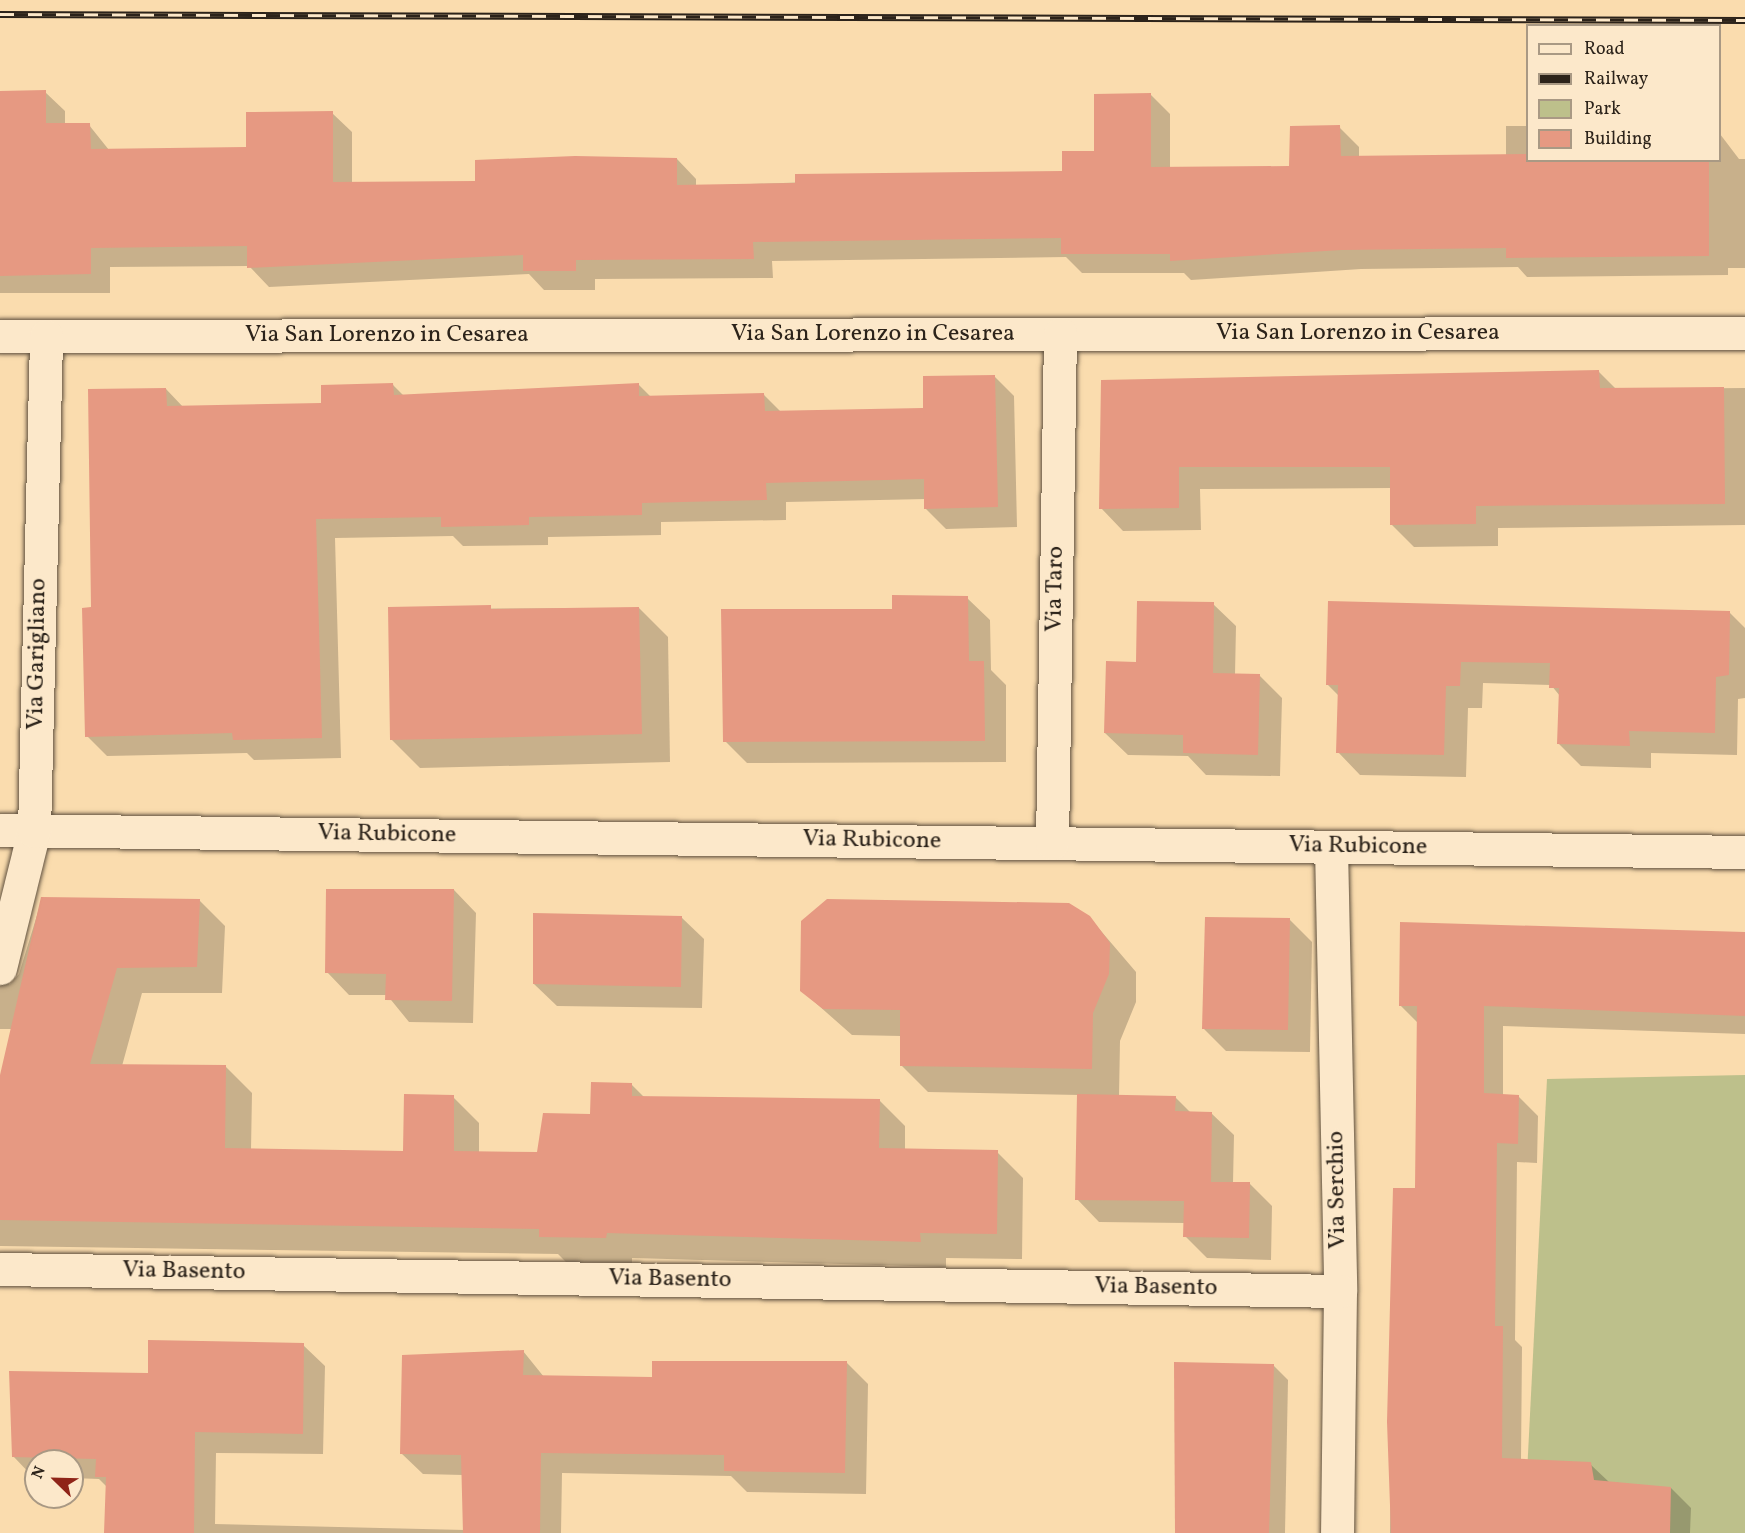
<!DOCTYPE html>
<html>
<head>
<meta charset="utf-8">
<style>
	body { margin:0 }
	#map { position:relative; width:1745px; height:1533px; overflow:hidden; background:#fadcae; font-family:Vollkorn,serif }
	div>[style] { position:absolute }
	.green>* { inset:0; background:#bdc08b }
	.shadow>* { inset:0; background:#0003 }
	.building>* { inset:0; background:#e69982 }
	.roads { filter:drop-shadow(0 0 2px #60513f) drop-shadow(0 0 2px #60513f) }
	.minor>* { height:33px; margin:-16.5px; padding:0 16.5px; transform-origin:16.5px; border-radius:16.5px; background:#fce8ca }
	.rail>* { height:7px; margin-top:-3.5px; transform-origin:0; background:repeating-linear-gradient(90deg,#fce8ca 0 14px,#2c231a 0 28px); box-sizing:border-box; border-block:2px solid #2c231a }
	span { translate:-50% -50%; white-space:nowrap; text-align:center; line-height:1.15; -webkit-text-stroke:6px #fce8ca; paint-order:stroke }
	.street-label { font-size:24px; color:#2c231a }
	.legend { position:absolute; left:1526px; top:24px; width:195px; height:138px; box-sizing:border-box; background:#fce8ca; border:2px solid #a99984; margin:0; padding:8px 10px; list-style:none; font-size:18px; color:#2c231a }
	.legend li { display:flex; align-items:center; gap:12px; height:30px }
	.legend b { width:30px; border:2px solid #a99984 }
	.north { position:absolute; left:24px; top:1449px; width:60px; height:60px; box-sizing:border-box; background:#fce8ca; border:2px solid #a99984; border-radius:50%; rotate:293deg; font-size:16px; font-weight:700; line-height:24px; text-align:center; color:#2c231a }
	.north::after { content:''; display:block; margin:auto; width:21px; height:27px; background:#8f2418; clip-path:polygon(50% 0,100% 100%,50% 72%,0 100%) }
</style>
</head>
<body>
<div id="map">
	<div class="green">
		<i style="clip-path:polygon(1745px 1075px,1745px 1533px,1524px 1533px,1547px 1079px)"></i>
	</div>
	<div class="shadow">
		<i style="clip-path:polygon(0 92px,45px 92px,65px 111px,65px 124px,89px 125px,109px 150px,248px 149px,332px 113px,352px 132px,352px 184px,477px 183px,677px 159px,696px 179px,696px 186px,1063px 173px,1096px 152px,1150px 94px,1170px 114px,1170px 168px,1291px 168px,1339px 127px,1359px 147px,1359px 157px,1506px 156px,1506px 126px,1528px 126px,1528px 160px,1720px 160px,1720px 134px,1739px 159px,1745px 159px,1745px 268px,1728px 268px,1728px 275px,1527px 277px,1518px 267px,1361px 269px,1191px 280px,1184px 273px,1082px 273px,1066px 257px,772px 261px,773px 278px,595px 279px,595px 290px,544px 290px,529px 274px,269px 287px,249px 266px,110px 267px,110px 293px,0 293px)"></i>
		<i style="clip-path:polygon(1599px 372px,1616px 389px,1745px 388px,1745px 525px,1498px 528px,1498px 546px,1414px 547px,1392px 525px,1392px 488px,1200px 489px,1201px 530px,1123px 531px,1101px 508px,1102px 382px)"></i>
		<i style="clip-path:polygon(994px 376px,1014px 396px,1017px 527px,946px 529px,926px 509px,926px 499px,786px 502px,786px 520px,661px 522px,661px 535px,548px 537px,548px 545px,463px 546px,453px 536px,335px 538px,341px 758px,254px 760px,247px 753px,107px 756px,87px 736px,92px 609px,166px 389px,184px 408px,322px 405px,393px 385px,404px 396px,638px 384px,651px 397px,764px 395px,781px 412px,925px 410px)"></i>
		<i style="clip-path:polygon(967px 598px,990px 620px,991px 670px,1006px 685px,1006px 762px,747px 763px,725px 741px,894px 611px)"></i>
		<i style="clip-path:polygon(1213px 604px,1236px 626px,1235px 675px,1259px 675px,1282px 698px,1280px 776px,1206px 775px,1188px 756px,1128px 755px,1105px 733px)"></i>
		<i style="clip-path:polygon(639px 608px,668px 637px,670px 762px,420px 768px,391px 739px,390px 609px)"></i>
		<i style="clip-path:polygon(1729px 612px,1745px 628px,1745px 698px,1738px 699px,1737px 755px,1651px 753px,1651px 768px,1581px 766px,1559px 744px,1560px 696px,1551px 685px,1483px 683px,1482px 708px,1468px 708px,1466px 777px,1360px 775px,1338px 752px,1339px 696px,1327px 684px)"></i>
		<i style="clip-path:polygon(454px 890px,476px 913px,473px 1023px,409px 1022px,387px 995px,349px 995px,327px 972px)"></i>
		<i style="clip-path:polygon(42px 899px,199px 900px,225px 926px,222px 993px,142px 993px,122px 1066px,226px 1067px,252px 1093px,251px 1150px,404px 1152px,453px 1097px,479px 1123px,479px 1153px,538px 1154px,631px 1084px,645px 1098px,879px 1100px,905px 1126px,905px 1150px,997px 1152px,1023px 1178px,1022px 1259px,946px 1258px,946px 1267px,632px 1258px,632px 1263px,566px 1262px,558px 1254px,0 1246px,0 1079px,12px 1029px,0 1029px,0 903px,23px 926px,9px 985px,19px 974px)"></i>
		<i style="clip-path:polygon(681px 917px,704px 939px,702px 1008px,557px 1006px,534px 984px)"></i>
		<i style="clip-path:polygon(1089px 917px,1136px 972px,1136px 1002px,1120px 1041px,1119px 1096px,1175px 1097px,1191px 1113px,1211px 1113px,1234px 1135px,1233px 1183px,1249px 1183px,1272px 1206px,1271px 1260px,1207px 1258px,1185px 1236px,1185px 1223px,1099px 1222px,1077px 1199px,1079px 1095px,928px 1092px,901px 1065px,901px 1036px,852px 1035px,801px 990px)"></i>
		<i style="clip-path:polygon(1289px 919px,1312px 942px,1310px 1052px,1226px 1051px,1204px 1029px)"></i>
		<i style="clip-path:polygon(1745px 933px,1745px 1034px,1503px 1026px,1503px 1096px,1518px 1096px,1538px 1116px,1537px 1163px,1517px 1162px,1515px 1340px,1522px 1347px,1521px 1461px,1590px 1464px,1609px 1482px,1671px 1488px,1691px 1508px,1690px 1533px,1390px 1533px,1394px 1189px,1416px 1189px,1418px 1023px,1400px 1005px)"></i>
		<i style="clip-path:polygon(303px 1345px,325px 1366px,323px 1454px,216px 1453px,215px 1524px,465px 1530px,463px 1475px,423px 1474px,401px 1453px,523px 1351px,544px 1377px,653px 1379px,847px 1363px,868px 1384px,866px 1494px,747px 1492px,731px 1476px,562px 1473px,561px 1533px,106px 1533px,107px 1487px,99px 1479px,72px 1478px,72px 1461px,36px 1461px,34px 1478px,13px 1456px,150px 1374px)"></i>
		<i style="clip-path:polygon(1273px 1365px,1288px 1380px,1285px 1533px,1175px 1533px)"></i>
	</div>
	<div class="building">
		<i style="clip-path:polygon(46px 90px,46px 123px,90px 123px,91px 149px,246px 147px,246px 112px,333px 111px,333px 182px,475px 181px,475px 160px,575px 156px,677px 158px,677px 185px,795px 183px,795px 174px,1062px 171px,1062px 151px,1094px 151px,1094px 94px,1151px 93px,1151px 167px,1289px 166px,1290px 126px,1340px 125px,1341px 156px,1527px 154px,1527px 160px,1709px 160px,1709px 256px,1506px 258px,1506px 248px,1341px 250px,1170px 261px,1170px 254px,1061px 254px,1061px 238px,753px 242px,754px 259px,576px 260px,576px 271px,523px 271px,523px 255px,247px 268px,247px 246px,91px 248px,91px 274px,0 276px,0 91px)"></i>
		<i style="clip-path:polygon(1599px 370px,1600px 388px,1724px 387px,1725px 504px,1476px 506px,1476px 524px,1390px 525px,1390px 467px,1179px 467px,1179px 508px,1099px 509px,1101px 380px)"></i>
		<i style="clip-path:polygon(995px 375px,998px 507px,924px 509px,924px 479px,766px 483px,767px 500px,642px 503px,642px 515px,529px 517px,529px 525px,441px 527px,441px 517px,316px 519px,322px 738px,233px 740px,232px 733px,85px 737px,82px 608px,91px 607px,88px 389px,166px 388px,167px 406px,321px 403px,321px 385px,393px 383px,394px 395px,639px 383px,639px 396px,764px 393px,765px 411px,923px 408px,923px 376px)"></i>
		<i style="clip-path:polygon(892px 595px,968px 596px,969px 661px,984px 661px,985px 741px,723px 742px,721px 609px,892px 609px)"></i>
		<i style="clip-path:polygon(1137px 601px,1214px 602px,1213px 673px,1260px 674px,1258px 755px,1183px 753px,1183px 735px,1104px 733px,1106px 661px,1136px 662px)"></i>
		<i style="clip-path:polygon(1328px 601px,1730px 611px,1729px 675px,1716px 677px,1715px 733px,1629px 731px,1630px 746px,1557px 744px,1559px 688px,1549px 688px,1550px 663px,1461px 662px,1460px 686px,1446px 686px,1444px 755px,1336px 753px,1338px 685px,1326px 685px)"></i>
		<i style="clip-path:polygon(491px 605px,491px 609px,639px 607px,642px 734px,390px 740px,388px 607px)"></i>
		<i style="clip-path:polygon(326px 889px,454px 889px,452px 1001px,385px 1000px,386px 974px,325px 973px)"></i>
		<i style="clip-path:polygon(41px 897px,200px 899px,197px 967px,117px 968px,90px 1064px,226px 1065px,225px 1148px,403px 1151px,404px 1094px,454px 1095px,454px 1151px,537px 1152px,543px 1113px,590px 1114px,591px 1082px,632px 1083px,632px 1096px,880px 1099px,879px 1148px,998px 1150px,997px 1234px,920px 1233px,921px 1242px,607px 1233px,606px 1238px,539px 1237px,539px 1229px,0 1220px,0 1075px)"></i>
		<i style="clip-path:polygon(827px 899px,1069px 903px,1090px 916px,1110px 943px,1109px 974px,1093px 1013px,1092px 1069px,900px 1066px,900px 1010px,823px 1009px,800px 991px,801px 921px)"></i>
		<i style="clip-path:polygon(533px 913px,682px 916px,681px 987px,533px 984px)"></i>
		<i style="clip-path:polygon(1205px 917px,1290px 918px,1288px 1030px,1202px 1029px)"></i>
		<i style="clip-path:polygon(1400px 922px,1745px 932px,1745px 1016px,1484px 1006px,1484px 1093px,1519px 1095px,1518px 1144px,1497px 1143px,1495px 1326px,1503px 1326px,1502px 1458px,1591px 1462px,1594px 1480px,1671px 1487px,1670px 1533px,1391px 1533px,1387px 1422px,1393px 1188px,1415px 1188px,1417px 1006px,1399px 1006px)"></i>
		<i style="clip-path:polygon(1077px 1094px,1176px 1096px,1175px 1111px,1212px 1112px,1211px 1182px,1250px 1182px,1249px 1238px,1183px 1237px,1184px 1201px,1075px 1200px)"></i>
		<i style="clip-path:polygon(148px 1340px,304px 1343px,303px 1434px,195px 1432px,194px 1533px,104px 1533px,106px 1477px,95px 1477px,96px 1459px,12px 1457px,9px 1371px,148px 1373px)"></i>
		<i style="clip-path:polygon(524px 1350px,523px 1375px,652px 1377px,652px 1361px,847px 1361px,845px 1473px,724px 1471px,724px 1455px,541px 1453px,540px 1533px,463px 1533px,461px 1455px,400px 1454px,402px 1355px)"></i>
		<i style="clip-path:polygon(1174px 1362px,1274px 1364px,1269px 1533px,1175px 1533px)"></i>
	</div>
	<div class="roads">
		<div class="minor">
			<i style="left:0;top:336px;width:1745px;rotate:-0.1deg"></i>
			<i style="left:0;top:830px;width:1745px;rotate:0.72deg"></i>
			<i style="left:1052px;top:843px;width:509px;rotate:-89.1deg"></i>
			<i style="left:1331px;top:847px;width:444px;rotate:88.8deg"></i>
			<i style="left:1340px;top:1291px;width:242px;rotate:90.7deg"></i>
			<i style="left:0;top:968px;width:141px;rotate:-76.1deg"></i>
			<i style="left:34px;top:831px;width:495px;rotate:-88.6deg"></i>
			<i style="left:0;top:1269px;width:1340px;rotate:0.94deg"></i>
		</div>
	</div>
	<div class="rail">
		<i style="left:0;top:14px;width:1745px;rotate:0.2deg"></i>
	</div>
	<div class="street-label">
		<span style="left:1358px;top:334px">Via San Lorenzo in Cesarea</span>
		<span style="left:873px;top:335px">Via San Lorenzo in Cesarea</span>
		<span style="left:387px;top:336px">Via San Lorenzo in Cesarea</span>
		<span style="left:1056px;top:589px;rotate:-89deg">Via Taro</span>
		<span style="left:38px;top:654px;rotate:-89deg">Via Garigliano</span>
		<span style="left:387px;top:835px;rotate:1deg">Via Rubicone</span>
		<span style="left:872px;top:841px;rotate:1deg">Via Rubicone</span>
		<span style="left:1358px;top:847px;rotate:1deg">Via Rubicone</span>
		<span style="left:1338px;top:1190px;rotate:-91deg">Via Serchio</span>
		<span style="left:184px;top:1272px;rotate:1deg">Via Basento</span>
		<span style="left:670px;top:1280px;rotate:1deg">Via Basento</span>
		<span style="left:1156px;top:1288px;rotate:1deg">Via Basento</span>
	</div>
	<ul class="legend">
	<li><b style="height:8px;background:#fce8ca"></b>Road</li>
	<li><b style="height:8px;background:#2c231a"></b>Railway</li>
	<li><b style="height:16px;background:#bdc08b"></b>Park</li>
	<li><b style="height:16px;background:#e69982"></b>Building</li>
	</ul>
	<div class="north">N</div>
</div>
</body>
</html>
